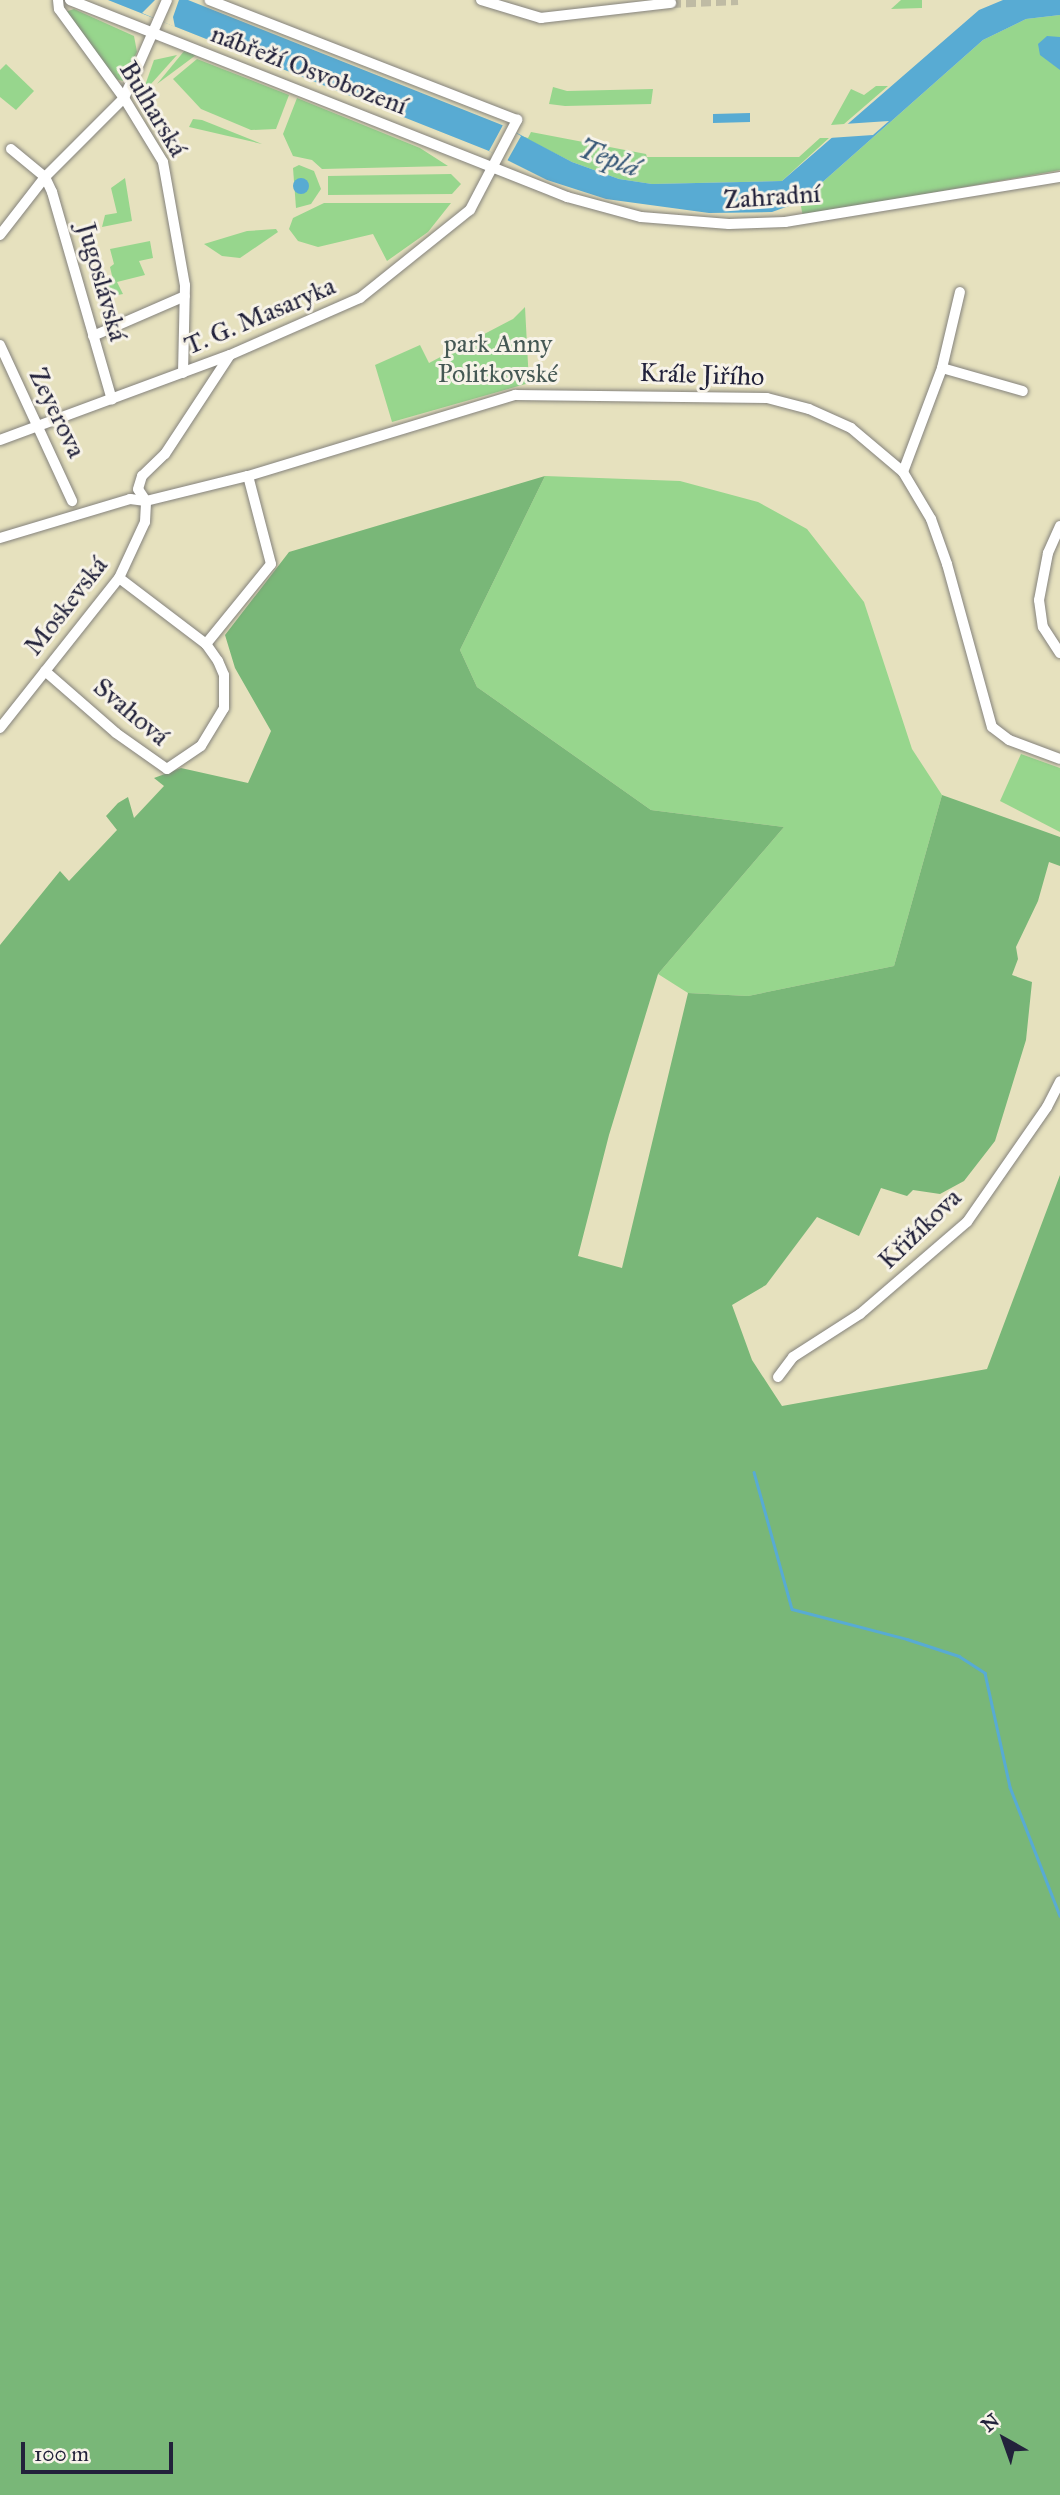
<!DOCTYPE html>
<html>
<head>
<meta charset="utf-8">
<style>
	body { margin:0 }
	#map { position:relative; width:1060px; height:2495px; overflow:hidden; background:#e6e1be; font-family:"IM FELL Great Primer",serif }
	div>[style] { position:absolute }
	.green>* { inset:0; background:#97d68d }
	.forest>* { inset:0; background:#79b778 }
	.water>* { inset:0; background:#58abd3 }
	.round { border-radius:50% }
	.pier>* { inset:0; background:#e6e1be }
	.stream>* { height:2.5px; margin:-1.25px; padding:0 1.25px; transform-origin:1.25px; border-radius:1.25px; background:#58abd3 }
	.street-tunnel>* { height:10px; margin-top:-5px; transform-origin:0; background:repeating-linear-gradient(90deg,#bfbba4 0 10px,transparent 0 15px) }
	.roads { filter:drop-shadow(0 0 2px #84827c) drop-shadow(0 0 2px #84827c) }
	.street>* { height:10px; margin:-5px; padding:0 5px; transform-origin:5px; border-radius:5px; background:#fff }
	span { translate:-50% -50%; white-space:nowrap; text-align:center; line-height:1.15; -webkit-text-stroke:6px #f7f3e8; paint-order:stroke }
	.street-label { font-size:26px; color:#22223b }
	.park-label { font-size:26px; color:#455854 }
	.water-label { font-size:28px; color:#385978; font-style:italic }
	.north { position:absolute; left:969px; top:2404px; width:70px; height:70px; -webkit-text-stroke:5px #f7f3e8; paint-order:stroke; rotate:320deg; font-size:19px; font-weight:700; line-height:28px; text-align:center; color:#22223b }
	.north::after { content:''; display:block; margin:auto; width:24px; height:32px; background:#22223b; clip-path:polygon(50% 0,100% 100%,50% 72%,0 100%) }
	.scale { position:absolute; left:21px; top:2442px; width:152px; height:32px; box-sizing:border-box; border:4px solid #22223b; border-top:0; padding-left:9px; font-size:21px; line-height:24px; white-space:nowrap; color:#22223b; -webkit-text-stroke:5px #f7f3e8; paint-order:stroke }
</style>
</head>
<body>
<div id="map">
	<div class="green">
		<i style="clip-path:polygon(901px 0,922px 0,922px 8px,891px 9px)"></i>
		<i style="clip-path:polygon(74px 9px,134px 36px,137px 52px,123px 81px,115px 79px,65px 12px)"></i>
		<i style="clip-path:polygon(1060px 15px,1060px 170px,803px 216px,800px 202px,983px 40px,1026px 19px)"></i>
		<i style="clip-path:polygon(185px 50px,196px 55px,157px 84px)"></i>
		<i style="clip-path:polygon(177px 55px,142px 94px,154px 60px)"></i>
		<i style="clip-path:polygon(197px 59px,289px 95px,276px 129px,251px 130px,201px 109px,173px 79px)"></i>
		<i style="clip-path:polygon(6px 64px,34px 91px,16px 110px,0 97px,0 70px)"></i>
		<i style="clip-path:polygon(876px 86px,888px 86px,844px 124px,831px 125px,851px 89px,864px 95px)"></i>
		<i style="clip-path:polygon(553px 87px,567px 91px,653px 89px,651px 104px,565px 106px,549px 104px)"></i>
		<i style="clip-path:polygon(297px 98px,420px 148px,448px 166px,322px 169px,312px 160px,293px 156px,283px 134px)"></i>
		<i style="clip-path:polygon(193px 119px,202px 120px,262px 144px,189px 127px)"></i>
		<i style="clip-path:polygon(531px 132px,646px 154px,647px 157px,799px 157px,820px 138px,829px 138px,782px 181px,652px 184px,619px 179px,572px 162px,521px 136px,528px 138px)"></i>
		<i style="clip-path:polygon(299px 165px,314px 171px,321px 189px,311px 204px,296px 208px,293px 168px)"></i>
		<i style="clip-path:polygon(451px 174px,461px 184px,452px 194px,328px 195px,328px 176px)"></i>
		<i style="clip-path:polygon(125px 178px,132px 221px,102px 227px,105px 215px,117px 213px,111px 188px)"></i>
		<i style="clip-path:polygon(324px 203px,451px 203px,428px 232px,387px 261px,373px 234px,318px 247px,298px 241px,289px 229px,293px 218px)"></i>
		<i style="clip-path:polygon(276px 229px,278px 232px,240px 258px,222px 256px,204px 244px,247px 231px)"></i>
		<i style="clip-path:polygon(150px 241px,153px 258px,139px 261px,145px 275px,117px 282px,123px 294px,107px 297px,105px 283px,113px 280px,110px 267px,114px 264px,110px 249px)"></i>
		<i style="clip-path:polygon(525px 307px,529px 383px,392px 422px,375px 365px,420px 345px,429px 363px,513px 319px)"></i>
		<i style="clip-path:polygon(545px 476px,680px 481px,758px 502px,807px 529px,864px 602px,912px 749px,942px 795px,894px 966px,748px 996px,688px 993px,658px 974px,784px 827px,651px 810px,477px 687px,460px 650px)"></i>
		<i style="clip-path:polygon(1021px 754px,1060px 768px,1060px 832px,1000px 801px)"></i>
	</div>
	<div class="forest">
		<i style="clip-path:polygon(545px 476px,460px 650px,477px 687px,651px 810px,784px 827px,658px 974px,609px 1135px,578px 1256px,622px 1268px,688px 993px,748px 996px,894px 966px,942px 795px,1060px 837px,1060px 866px,1049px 862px,1038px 901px,1016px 947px,1018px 959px,1012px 975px,1032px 982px,1026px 1040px,995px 1141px,964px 1181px,940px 1194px,913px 1190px,907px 1196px,881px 1188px,859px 1236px,817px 1217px,766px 1285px,732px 1305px,752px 1360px,782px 1406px,987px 1369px,1060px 1175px,1060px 2495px,0 2495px,0 945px,60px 871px,69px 881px,117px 830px,106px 816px,118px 803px,128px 797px,134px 818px,164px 786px,154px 778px,181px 768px,248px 783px,271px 731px,235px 668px,225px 635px,289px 552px)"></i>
	</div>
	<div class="water">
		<i style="clip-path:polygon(108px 0,188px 0,502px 125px,572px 162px,619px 179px,652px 184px,782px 181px,979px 10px,1003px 0,1060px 0,1060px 15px,1026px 19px,983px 40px,800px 202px,772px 212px,709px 213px,606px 199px,547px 180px,489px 151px)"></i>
		<i style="clip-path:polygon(1047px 36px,1060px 37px,1060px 70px,1040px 55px,1038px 44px)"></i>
		<i style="clip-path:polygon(750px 113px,750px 122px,713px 123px,713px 114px)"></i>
		<i class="round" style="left:293px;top:178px;width:16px;height:16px"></i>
	</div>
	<div class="pier">
		<i style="clip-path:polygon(155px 0,179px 0,173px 17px,175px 27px,142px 13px)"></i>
		<i style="clip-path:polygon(889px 121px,873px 135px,829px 138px,844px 124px)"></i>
		<i style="clip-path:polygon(503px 125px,521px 136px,507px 161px,489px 151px)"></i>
	</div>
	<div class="stream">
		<i style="left:754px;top:1472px;width:142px;rotate:74.5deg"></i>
		<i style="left:792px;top:1609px;width:119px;rotate:14.6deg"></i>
		<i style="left:907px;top:1639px;width:55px;rotate:18.1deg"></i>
		<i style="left:959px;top:1656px;width:31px;rotate:33deg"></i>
		<i style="left:985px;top:1673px;width:117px;rotate:77.6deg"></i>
		<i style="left:1010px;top:1787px;width:138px;rotate:68.8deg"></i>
	</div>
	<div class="street-tunnel">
		<i style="left:671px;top:3px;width:67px;rotate:-2.6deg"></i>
	</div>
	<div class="roads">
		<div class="street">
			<i style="left:58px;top:0;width:9px;rotate:84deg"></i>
			<i style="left:59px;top:9px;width:110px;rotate:53.9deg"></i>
			<i style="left:124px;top:98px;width:75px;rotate:58.6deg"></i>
			<i style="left:163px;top:162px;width:125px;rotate:79.9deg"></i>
			<i style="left:185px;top:285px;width:88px;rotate:91.3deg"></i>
			<i style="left:70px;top:0;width:535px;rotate:21.62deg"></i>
			<i style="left:567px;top:197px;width:77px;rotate:15.1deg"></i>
			<i style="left:641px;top:217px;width:88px;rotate:4.5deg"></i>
			<i style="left:729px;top:224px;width:56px;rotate:-2deg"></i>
			<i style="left:785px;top:222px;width:279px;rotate:-9.3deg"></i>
			<i style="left:481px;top:0;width:63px;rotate:16.7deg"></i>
			<i style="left:541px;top:18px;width:131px;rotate:-6.6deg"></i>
			<i style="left:11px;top:149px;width:44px;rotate:39.5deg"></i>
			<i style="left:45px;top:177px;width:17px;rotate:65deg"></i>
			<i style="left:52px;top:192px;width:216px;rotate:73.9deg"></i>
			<i style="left:0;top:235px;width:73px;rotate:-52.2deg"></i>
			<i style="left:45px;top:177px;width:112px;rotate:-45deg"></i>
			<i style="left:124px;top:98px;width:107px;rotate:-66.3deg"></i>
			<i style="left:93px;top:336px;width:100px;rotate:-23.5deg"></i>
			<i style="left:0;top:345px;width:172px;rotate:65.2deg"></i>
			<i style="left:942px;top:368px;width:84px;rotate:15.9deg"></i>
			<i style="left:0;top:440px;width:245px;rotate:-20.3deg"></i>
			<i style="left:230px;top:355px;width:142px;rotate:-23.7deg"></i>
			<i style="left:360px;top:298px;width:141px;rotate:-38.7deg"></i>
			<i style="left:470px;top:210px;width:102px;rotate:-62.4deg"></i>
			<i style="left:517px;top:120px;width:330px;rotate:-158.7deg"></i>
			<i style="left:903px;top:472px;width:111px;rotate:-69.4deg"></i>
			<i style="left:942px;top:368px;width:78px;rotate:-76.7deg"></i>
			<i style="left:146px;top:501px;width:14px;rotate:-124deg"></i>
			<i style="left:138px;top:489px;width:14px;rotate:-73deg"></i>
			<i style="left:142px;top:476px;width:32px;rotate:-44deg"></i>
			<i style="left:165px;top:454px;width:118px;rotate:-56.7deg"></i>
			<i style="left:1060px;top:526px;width:30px;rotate:114deg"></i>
			<i style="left:1048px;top:553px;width:48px;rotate:100.8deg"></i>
			<i style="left:1039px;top:600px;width:27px;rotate:82deg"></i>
			<i style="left:1043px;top:627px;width:31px;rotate:57deg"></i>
			<i style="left:0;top:538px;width:136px;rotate:-16.7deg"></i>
			<i style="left:130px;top:499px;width:16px;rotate:7deg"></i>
			<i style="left:146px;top:501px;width:105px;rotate:-13.8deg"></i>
			<i style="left:248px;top:476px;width:279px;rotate:-16.9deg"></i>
			<i style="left:515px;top:395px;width:252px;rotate:0.7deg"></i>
			<i style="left:767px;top:398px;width:43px;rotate:14.7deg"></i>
			<i style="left:809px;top:409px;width:46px;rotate:24.3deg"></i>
			<i style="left:851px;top:428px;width:68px;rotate:40.2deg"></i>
			<i style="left:903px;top:472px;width:55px;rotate:59.2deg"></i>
			<i style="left:931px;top:519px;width:48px;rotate:70.4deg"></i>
			<i style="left:947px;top:564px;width:169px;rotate:74.6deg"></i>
			<i style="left:992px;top:727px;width:21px;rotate:37deg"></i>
			<i style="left:1009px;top:740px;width:54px;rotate:20.4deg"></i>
			<i style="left:206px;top:644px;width:103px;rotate:-50.9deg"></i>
			<i style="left:271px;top:564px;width:91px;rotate:-104.6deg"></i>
			<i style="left:45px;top:671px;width:94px;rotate:41.1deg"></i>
			<i style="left:116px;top:733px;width:62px;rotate:35.2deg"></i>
			<i style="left:167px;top:769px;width:41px;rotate:-34.1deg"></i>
			<i style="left:201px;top:746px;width:44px;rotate:-58.8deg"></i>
			<i style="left:224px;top:708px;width:33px;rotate:-90deg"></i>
			<i style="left:224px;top:675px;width:15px;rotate:-113deg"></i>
			<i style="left:218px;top:661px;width:21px;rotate:-125deg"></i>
			<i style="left:206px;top:644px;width:109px;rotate:-142.8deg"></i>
			<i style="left:0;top:728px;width:191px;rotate:-51.6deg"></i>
			<i style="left:119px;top:578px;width:62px;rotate:-65.1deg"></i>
			<i style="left:145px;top:522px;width:21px;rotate:-87deg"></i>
			<i style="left:778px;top:1377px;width:25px;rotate:-53deg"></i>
			<i style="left:793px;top:1357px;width:80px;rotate:-32.7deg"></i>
			<i style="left:860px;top:1314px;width:141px;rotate:-40.7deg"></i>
			<i style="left:967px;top:1222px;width:140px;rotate:-55.2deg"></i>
			<i style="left:1047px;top:1107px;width:29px;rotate:-63deg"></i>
		</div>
	</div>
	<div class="street-label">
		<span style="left:309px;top:70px;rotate:21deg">nábřeží Osvobození</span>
		<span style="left:153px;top:109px;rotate:59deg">Bulharská</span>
		<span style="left:772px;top:197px;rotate:-4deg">Zahradní</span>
		<span style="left:102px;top:282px;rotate:74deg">Jugoslávská</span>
		<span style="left:260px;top:316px;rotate:-23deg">T. G. Masaryka</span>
		<span style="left:702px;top:375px;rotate:2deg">Krále Jiřího</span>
		<span style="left:57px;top:413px;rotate:64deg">Zeyerova</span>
		<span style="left:66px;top:606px;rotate:-52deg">Moskevská</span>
		<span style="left:131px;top:712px;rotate:40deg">Svahová</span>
		<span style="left:920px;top:1229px;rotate:-44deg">Křižíkova</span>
	</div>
	<div class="park-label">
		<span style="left:498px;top:359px">park Anny<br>Politkovské</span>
	</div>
	<div class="water-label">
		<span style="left:609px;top:158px;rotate:20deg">Teplá</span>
	</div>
	<div class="north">N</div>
	<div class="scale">100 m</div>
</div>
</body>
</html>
